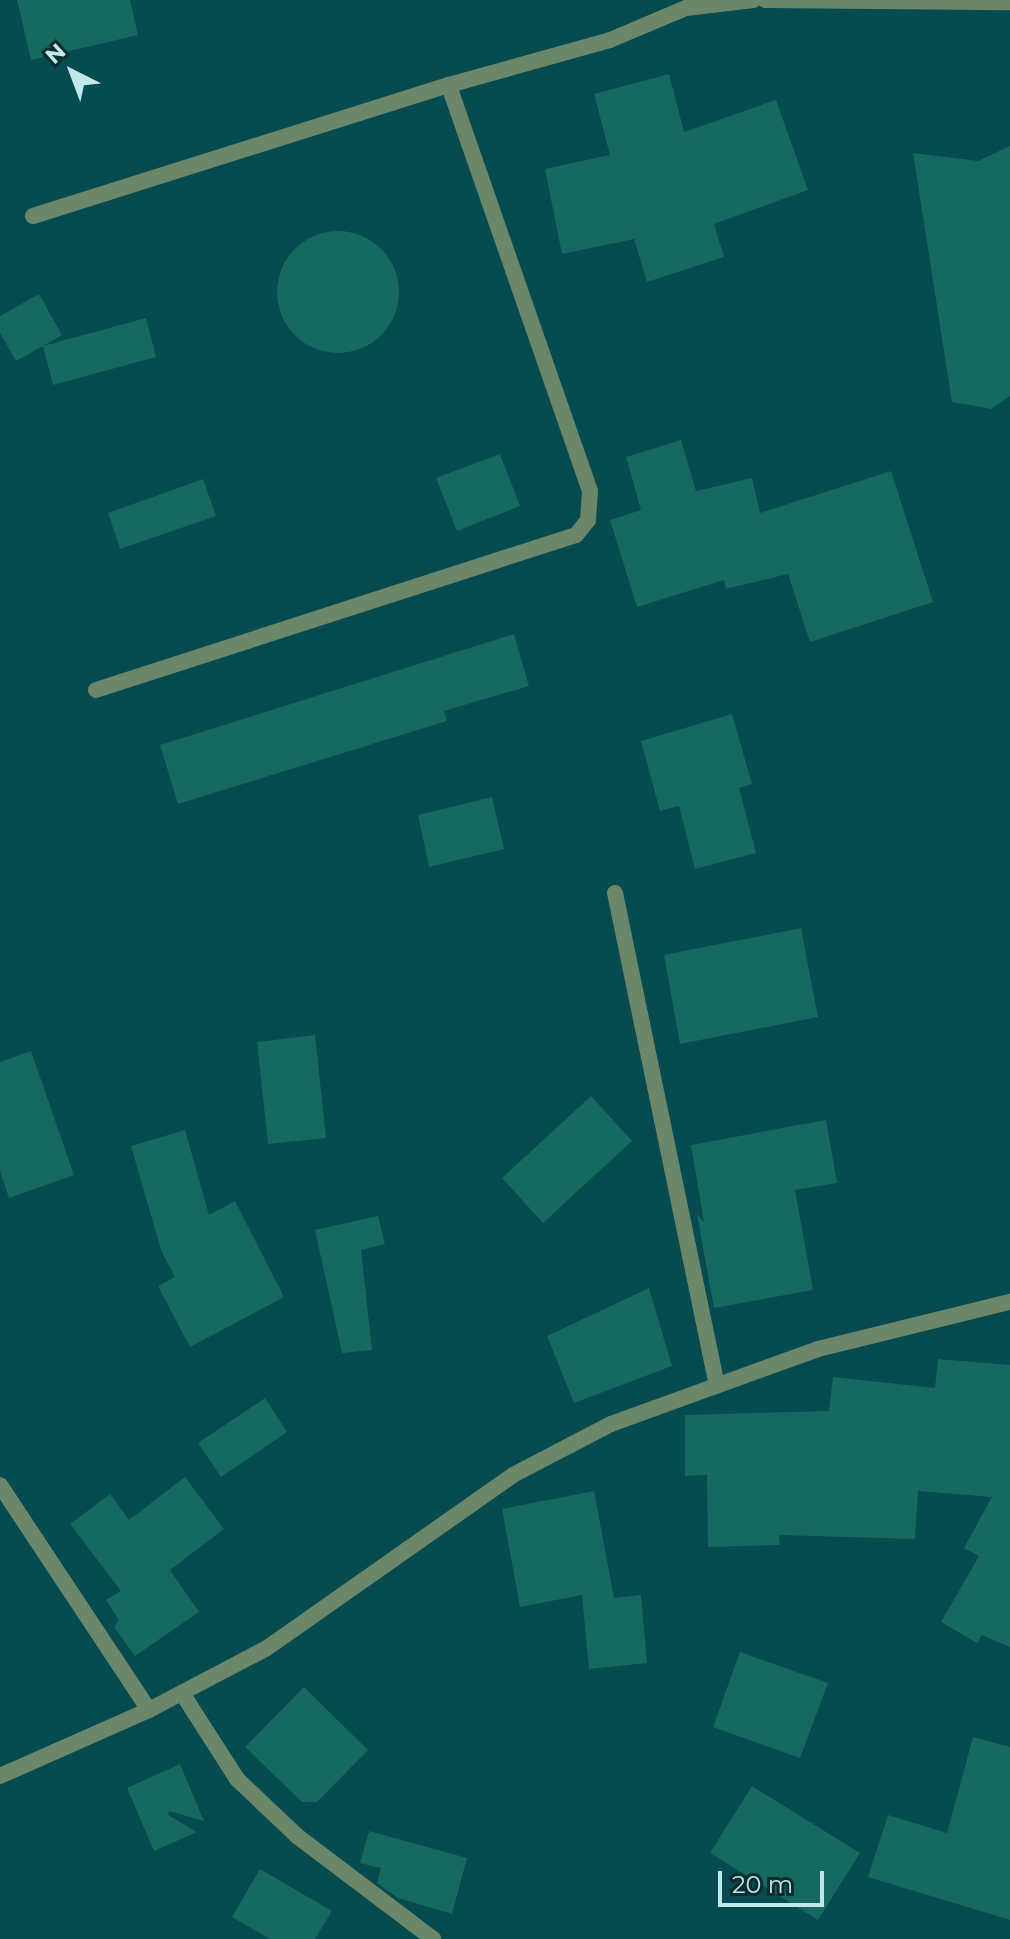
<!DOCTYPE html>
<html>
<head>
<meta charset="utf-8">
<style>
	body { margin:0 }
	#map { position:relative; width:1010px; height:1939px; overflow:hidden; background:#054b4f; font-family:Montserrat,sans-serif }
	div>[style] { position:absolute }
	.building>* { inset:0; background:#16695e }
	.round { border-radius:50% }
	.minor>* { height:16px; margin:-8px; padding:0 8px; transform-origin:8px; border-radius:8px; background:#6c8669 }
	span { translate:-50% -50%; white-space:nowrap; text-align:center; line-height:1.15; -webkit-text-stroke:8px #0b2d30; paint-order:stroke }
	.north { position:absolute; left:32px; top:32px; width:80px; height:80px; -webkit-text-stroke:6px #0b2d30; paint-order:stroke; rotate:318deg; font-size:22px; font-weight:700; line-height:32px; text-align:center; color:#c2e7ea }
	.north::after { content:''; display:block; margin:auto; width:28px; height:36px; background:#c2e7ea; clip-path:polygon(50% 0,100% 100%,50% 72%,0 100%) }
	.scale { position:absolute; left:718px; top:1871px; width:106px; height:36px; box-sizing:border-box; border:4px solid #c2e7ea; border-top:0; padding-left:10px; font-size:24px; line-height:28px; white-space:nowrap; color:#c2e7ea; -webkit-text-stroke:6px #0b2d30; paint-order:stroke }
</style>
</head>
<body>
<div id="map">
	<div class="building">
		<i style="clip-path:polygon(17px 0,130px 0,138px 35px,31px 60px)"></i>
		<i style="clip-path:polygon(669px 74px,684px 132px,776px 100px,808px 190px,714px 224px,724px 257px,647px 282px,634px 239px,562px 254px,545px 169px,610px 155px,594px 94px)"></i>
		<i style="clip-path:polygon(1010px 146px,1010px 396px,991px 409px,952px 402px,913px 153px,978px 161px)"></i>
		<i class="round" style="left:277px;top:231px;width:122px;height:122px"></i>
		<i style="clip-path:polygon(39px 294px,62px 335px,43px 346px,146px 318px,156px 357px,53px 385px,43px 346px,16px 361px,0 333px,0 316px)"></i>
		<i style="clip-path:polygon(681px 440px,696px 491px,752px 478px,760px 513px,891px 471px,933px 602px,810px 642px,788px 574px,726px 589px,724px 580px,637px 607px,610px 520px,641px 510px,626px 457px)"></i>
		<i style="clip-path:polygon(500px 454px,520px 506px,457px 531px,436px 478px)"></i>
		<i style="clip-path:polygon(203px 479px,216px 516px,120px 549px,108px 513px)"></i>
		<i style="clip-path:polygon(514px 634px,529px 686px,444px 711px,447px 721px,178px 804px,160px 745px)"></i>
		<i style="clip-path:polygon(732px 714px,752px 784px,739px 788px,756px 853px,695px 869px,679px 806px,660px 811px,641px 741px)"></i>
		<i style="clip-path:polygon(492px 797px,504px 849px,429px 867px,418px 815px)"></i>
		<i style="clip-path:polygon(801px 928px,818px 1017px,680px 1044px,664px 955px)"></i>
		<i style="clip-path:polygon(315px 1035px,326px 1138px,268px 1144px,257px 1042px)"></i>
		<i style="clip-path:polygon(31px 1051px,74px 1175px,9px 1198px,0 1171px,0 1062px)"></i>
		<i style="clip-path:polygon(591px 1096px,632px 1141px,543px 1223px,502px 1178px)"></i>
		<i style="clip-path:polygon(826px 1120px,837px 1183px,795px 1190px,813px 1290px,714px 1308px,697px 1214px,704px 1222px,691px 1145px)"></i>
		<i style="clip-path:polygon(185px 1130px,209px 1215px,235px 1201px,284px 1297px,190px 1347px,158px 1286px,175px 1277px,161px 1250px,131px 1146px)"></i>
		<i style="clip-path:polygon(378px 1216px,385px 1244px,361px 1250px,372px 1350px,342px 1353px,315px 1230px)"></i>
		<i style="clip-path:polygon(649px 1288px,672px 1366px,574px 1403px,547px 1336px)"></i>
		<i style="clip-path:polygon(938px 1359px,1010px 1365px,1010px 1647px,982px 1635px,977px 1643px,941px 1622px,979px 1556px,964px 1548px,992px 1497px,918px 1491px,915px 1539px,779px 1535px,780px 1545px,708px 1547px,707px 1475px,685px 1476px,685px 1415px,829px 1411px,833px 1377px,935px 1388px)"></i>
		<i style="clip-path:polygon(265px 1398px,287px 1432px,221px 1477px,198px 1443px)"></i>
		<i style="clip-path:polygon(185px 1477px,224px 1529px,170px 1570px,199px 1612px,135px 1656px,114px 1627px,119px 1620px,106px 1600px,121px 1591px,70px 1524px,110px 1494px,129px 1520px)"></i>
		<i style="clip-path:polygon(594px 1491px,614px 1598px,641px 1595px,647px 1663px,589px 1669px,582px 1595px,520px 1607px,502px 1509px)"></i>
		<i style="clip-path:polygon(740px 1652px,828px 1683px,800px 1758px,713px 1727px)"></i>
		<i style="clip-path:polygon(304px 1687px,368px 1750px,317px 1802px,302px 1802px,245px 1747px)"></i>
		<i style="clip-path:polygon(973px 1737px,1010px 1747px,1010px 1920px,868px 1877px,888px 1815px,947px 1833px)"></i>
		<i style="clip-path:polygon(180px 1764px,204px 1821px,169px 1811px,168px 1815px,197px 1832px,154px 1851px,127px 1788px)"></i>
		<i style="clip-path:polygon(752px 1786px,860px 1853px,818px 1920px,710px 1853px)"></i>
		<i style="clip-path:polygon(369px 1831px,467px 1858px,452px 1914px,398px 1898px,377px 1883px,381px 1868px,360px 1863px)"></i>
		<i style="clip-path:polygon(260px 1869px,332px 1911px,315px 1939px,270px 1939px,232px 1917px)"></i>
	</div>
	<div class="minor">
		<i style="left:765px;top:0;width:245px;rotate:0.5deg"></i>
		<i style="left:33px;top:216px;width:436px;rotate:-17.5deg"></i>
		<i style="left:449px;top:85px;width:167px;rotate:-15.6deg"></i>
		<i style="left:610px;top:40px;width:82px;rotate:-22.8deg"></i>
		<i style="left:686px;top:8px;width:68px;rotate:-6.7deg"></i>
		<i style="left:96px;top:690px;width:504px;rotate:-17.9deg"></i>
		<i style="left:576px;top:535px;width:19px;rotate:-51deg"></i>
		<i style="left:588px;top:520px;width:29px;rotate:-86deg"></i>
		<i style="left:590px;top:491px;width:430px;rotate:-109.2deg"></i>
		<i style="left:615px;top:893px;width:503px;rotate:78.31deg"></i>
		<i style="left:0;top:1485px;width:270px;rotate:56.5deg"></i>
		<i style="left:182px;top:1693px;width:102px;rotate:57.4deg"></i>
		<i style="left:237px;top:1779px;width:83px;rotate:43.5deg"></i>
		<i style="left:297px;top:1836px;width:171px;rotate:37.1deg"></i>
		<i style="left:0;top:1776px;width:163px;rotate:-23.9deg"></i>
		<i style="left:149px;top:1710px;width:133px;rotate:-27.7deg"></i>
		<i style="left:267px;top:1648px;width:301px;rotate:-35.1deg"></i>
		<i style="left:513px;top:1475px;width:110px;rotate:-27.5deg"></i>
		<i style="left:611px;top:1424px;width:220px;rotate:-19.9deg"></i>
		<i style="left:818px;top:1349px;width:198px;rotate:-13.8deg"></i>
	</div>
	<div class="north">N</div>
	<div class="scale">20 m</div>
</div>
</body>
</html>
